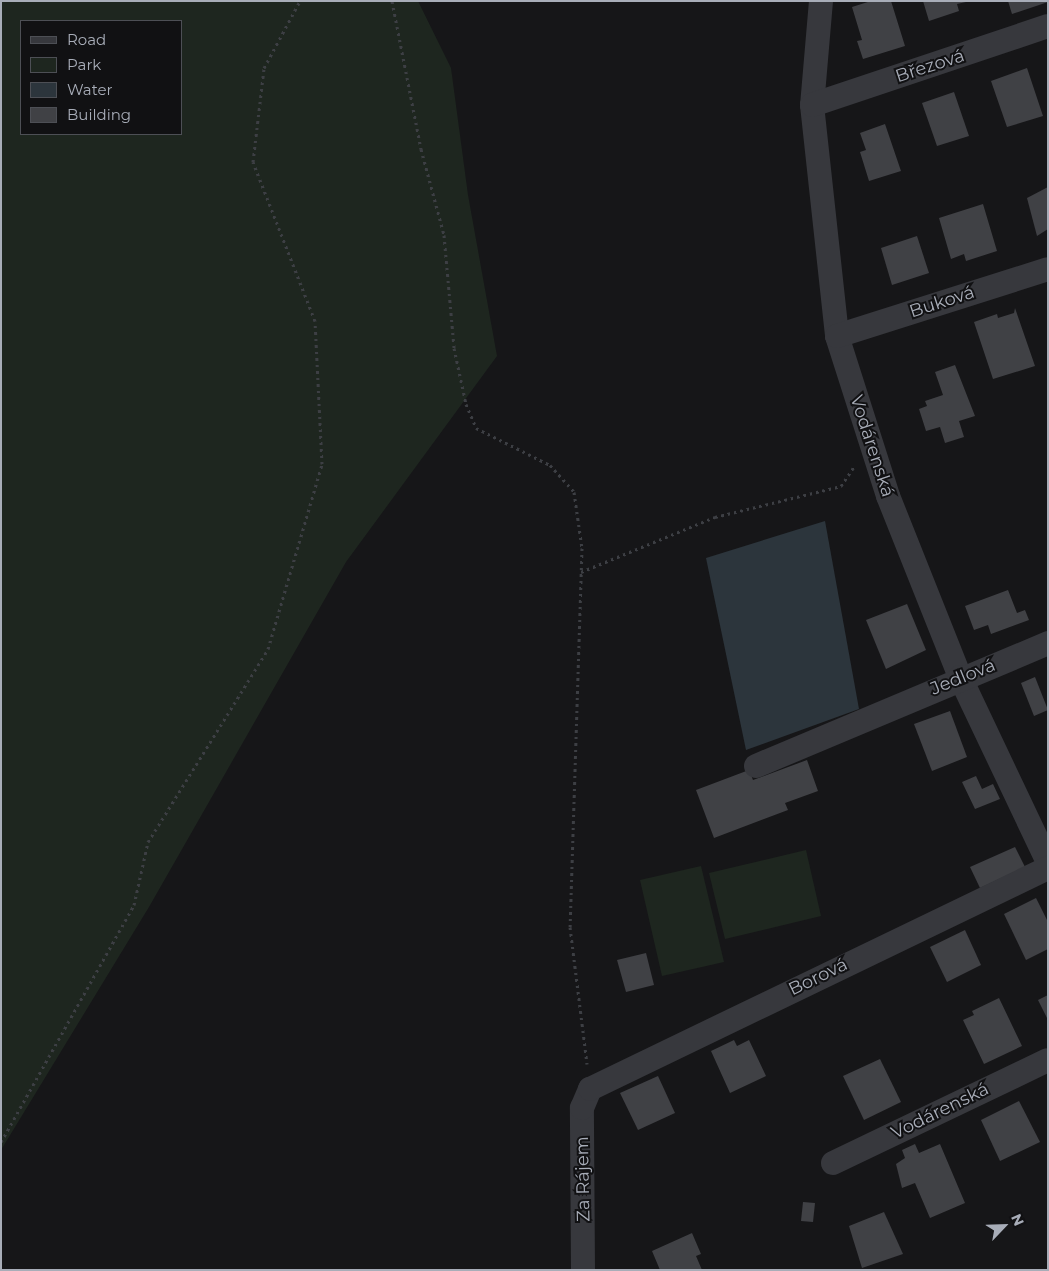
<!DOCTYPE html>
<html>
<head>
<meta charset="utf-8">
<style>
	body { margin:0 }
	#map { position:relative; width:1049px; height:1271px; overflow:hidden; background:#161618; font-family:Montserrat,sans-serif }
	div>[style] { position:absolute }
	.green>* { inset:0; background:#1e261f }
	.water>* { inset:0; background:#2c353c }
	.building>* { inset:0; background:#404145 }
	.path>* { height:3px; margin-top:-1.5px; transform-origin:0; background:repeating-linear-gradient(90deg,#3d3f44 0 2.5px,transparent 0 6.5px) }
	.minor>* { height:24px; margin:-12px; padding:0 12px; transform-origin:12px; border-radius:12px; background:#37383d }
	span { translate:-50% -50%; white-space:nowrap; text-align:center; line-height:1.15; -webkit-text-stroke:4px #111113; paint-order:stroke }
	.street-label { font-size:18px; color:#a8adb8 }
	.frame { position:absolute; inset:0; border:2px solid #a8adb8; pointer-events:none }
	.legend { position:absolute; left:20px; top:20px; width:162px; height:115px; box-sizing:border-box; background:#111113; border:1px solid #4d4f55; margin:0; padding:6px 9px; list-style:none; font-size:15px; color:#a8adb8 }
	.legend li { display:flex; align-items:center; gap:10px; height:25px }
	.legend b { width:25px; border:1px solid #4d4f55 }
	.north { position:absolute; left:979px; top:1201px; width:50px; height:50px; -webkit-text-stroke:4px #111113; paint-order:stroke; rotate:66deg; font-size:14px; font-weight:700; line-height:20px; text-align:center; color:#a8adb8 }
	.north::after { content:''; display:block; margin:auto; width:18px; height:22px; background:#a8adb8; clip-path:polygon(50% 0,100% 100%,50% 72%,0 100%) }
</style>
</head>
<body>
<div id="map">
	<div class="green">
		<i style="clip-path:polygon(evenodd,1px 1px,418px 1px,451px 68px,468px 195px,497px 356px,346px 562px,149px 907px,1px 1150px,1px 1px,21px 21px,181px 21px,181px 134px,21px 134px,21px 21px)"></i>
		<i style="clip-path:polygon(806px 850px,821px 916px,725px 939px,709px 873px)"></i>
		<i style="clip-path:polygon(701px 866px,724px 962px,662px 976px,640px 880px)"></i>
	</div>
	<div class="water">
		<i style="clip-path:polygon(825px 521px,859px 709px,746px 750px,706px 558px)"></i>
	</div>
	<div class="building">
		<i style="clip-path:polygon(871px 1px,891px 1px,905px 46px,863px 59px,857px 41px,862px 40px,852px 7px)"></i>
		<i style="clip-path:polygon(923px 1px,966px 1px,966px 2px,957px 4px,959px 11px,929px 21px)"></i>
		<i style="clip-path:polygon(1008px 1px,1048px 1px,1048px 2px,1012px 14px)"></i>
		<i style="clip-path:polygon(1027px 68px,1043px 116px,1007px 127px,991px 81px)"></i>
		<i style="clip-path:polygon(954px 92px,969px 136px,937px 146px,922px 103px)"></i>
		<i style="clip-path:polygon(885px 124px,901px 171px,869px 181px,860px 152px,866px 150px,860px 133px)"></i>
		<i style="clip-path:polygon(1048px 187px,1048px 229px,1037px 236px,1027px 198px)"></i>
		<i style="clip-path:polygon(983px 204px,997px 251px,966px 261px,964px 254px,951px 259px,939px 218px)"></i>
		<i style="clip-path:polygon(917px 236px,929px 273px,892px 285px,881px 248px)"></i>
		<i style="clip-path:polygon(1015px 308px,1035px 366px,993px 379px,974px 322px,997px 314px,998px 318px,1014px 313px)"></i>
		<i style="clip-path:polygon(955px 365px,975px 416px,959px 421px,964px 437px,945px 443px,940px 427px,926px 431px,919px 409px,927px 406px,925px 401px,943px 395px,935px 372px)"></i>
		<i style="clip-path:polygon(1008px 590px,1017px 613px,1025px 610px,1029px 620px,991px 634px,988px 625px,974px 630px,965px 606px)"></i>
		<i style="clip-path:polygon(907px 604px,926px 650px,886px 669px,866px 620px)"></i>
		<i style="clip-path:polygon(1035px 677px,1048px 710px,1034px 716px,1021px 683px)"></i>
		<i style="clip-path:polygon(950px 711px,967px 757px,932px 771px,914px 724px)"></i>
		<i style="clip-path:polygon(807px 760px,818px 791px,785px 803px,788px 810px,714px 838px,696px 790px,749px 770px,753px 780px)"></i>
		<i style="clip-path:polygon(976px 776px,982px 789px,993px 784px,1000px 799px,975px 809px,962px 782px)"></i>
		<i style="clip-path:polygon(1015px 847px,1025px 867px,980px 888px,970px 867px)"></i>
		<i style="clip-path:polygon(1036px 898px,1048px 922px,1048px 949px,1026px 960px,1004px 914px)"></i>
		<i style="clip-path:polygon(965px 930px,981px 965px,947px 982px,930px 947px)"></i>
		<i style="clip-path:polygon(646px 953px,654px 985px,626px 992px,617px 960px)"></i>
		<i style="clip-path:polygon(1048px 995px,1048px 1020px,1038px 1000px)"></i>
		<i style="clip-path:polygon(999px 998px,1022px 1046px,984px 1064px,963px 1020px,974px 1015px,972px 1011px)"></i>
		<i style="clip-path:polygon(734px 1040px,737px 1046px,749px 1040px,766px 1076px,730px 1093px,711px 1051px)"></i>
		<i style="clip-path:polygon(880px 1059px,901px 1102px,864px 1120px,843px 1076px)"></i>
		<i style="clip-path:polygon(658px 1076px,675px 1113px,638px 1130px,620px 1093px)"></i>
		<i style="clip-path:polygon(1019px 1101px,1040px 1142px,1000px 1161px,981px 1120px)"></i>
		<i style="clip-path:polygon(915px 1144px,919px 1153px,940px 1144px,965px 1203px,930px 1218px,915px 1183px,902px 1188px,896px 1164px,905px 1158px,902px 1150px)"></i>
		<i style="clip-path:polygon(803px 1202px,815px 1203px,813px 1222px,801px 1221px)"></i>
		<i style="clip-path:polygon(884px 1212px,903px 1254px,862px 1268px,849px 1226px)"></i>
		<i style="clip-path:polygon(692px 1233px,701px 1254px,696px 1256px,702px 1270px,660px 1270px,652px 1251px)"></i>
	</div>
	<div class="path">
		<i style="left:392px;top:1px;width:151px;rotate:78.9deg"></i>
		<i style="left:421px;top:149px;width:89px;rotate:75deg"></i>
		<i style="left:444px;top:235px;width:113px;rotate:84.9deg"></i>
		<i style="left:454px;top:348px;width:57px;rotate:77.9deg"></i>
		<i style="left:466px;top:404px;width:26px;rotate:67deg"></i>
		<i style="left:476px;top:428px;width:83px;rotate:26.6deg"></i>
		<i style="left:550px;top:465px;width:36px;rotate:48deg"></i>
		<i style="left:574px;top:492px;width:57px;rotate:81.9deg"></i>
		<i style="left:582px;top:548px;width:379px;rotate:91.8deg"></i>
		<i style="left:570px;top:927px;width:138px;rotate:82.9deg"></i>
		<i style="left:581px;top:572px;width:145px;rotate:-22.3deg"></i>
		<i style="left:715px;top:517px;width:130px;rotate:-13.8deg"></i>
		<i style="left:841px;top:486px;width:23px;rotate:-56deg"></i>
		<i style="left:1px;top:1142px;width:272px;rotate:-60.7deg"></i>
		<i style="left:134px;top:905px;width:65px;rotate:-77.5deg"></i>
		<i style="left:148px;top:842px;width:227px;rotate:-58.1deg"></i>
		<i style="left:268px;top:649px;width:193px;rotate:-73.7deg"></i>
		<i style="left:322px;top:464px;width:143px;rotate:-92.8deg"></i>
		<i style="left:315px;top:321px;width:171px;rotate:-111.3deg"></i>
		<i style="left:253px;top:162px;width:95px;rotate:-83.3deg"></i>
		<i style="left:264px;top:68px;width:76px;rotate:-61.8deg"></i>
	</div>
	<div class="minor">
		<i style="left:821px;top:1px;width:104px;rotate:94.9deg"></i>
		<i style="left:812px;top:105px;width:232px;rotate:83.8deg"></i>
		<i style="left:837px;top:336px;width:168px;rotate:72.3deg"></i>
		<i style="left:888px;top:496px;width:195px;rotate:68.3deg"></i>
		<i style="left:960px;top:677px;width:205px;rotate:64.6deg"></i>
		<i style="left:812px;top:105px;width:249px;rotate:-18.5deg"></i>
		<i style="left:837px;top:336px;width:221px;rotate:-17.6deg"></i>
		<i style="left:756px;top:766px;width:317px;rotate:-22.8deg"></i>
		<i style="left:833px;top:1163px;width:238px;rotate:-25.6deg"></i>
		<i style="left:583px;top:1270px;width:162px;rotate:-90.4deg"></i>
		<i style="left:582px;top:1108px;width:21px;rotate:-67deg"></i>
		<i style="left:590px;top:1089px;width:509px;rotate:-25.76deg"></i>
	</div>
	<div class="street-label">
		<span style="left:930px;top:66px;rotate:-18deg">Březová</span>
		<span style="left:942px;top:302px;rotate:-18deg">Buková</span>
		<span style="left:872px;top:446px;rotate:72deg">Vodárenská</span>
		<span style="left:963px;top:677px;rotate:-22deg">Jedlová</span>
		<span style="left:818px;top:977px;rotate:-26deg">Borová</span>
		<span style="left:940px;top:1111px;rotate:-26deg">Vodárenská</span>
		<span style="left:583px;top:1179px;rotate:-91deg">Za Rájem</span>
	</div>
	<div class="frame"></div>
	<ul class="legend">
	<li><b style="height:6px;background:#37383d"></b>Road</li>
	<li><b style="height:14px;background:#1e261f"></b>Park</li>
	<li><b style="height:14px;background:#2c353c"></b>Water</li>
	<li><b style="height:14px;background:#404145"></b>Building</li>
	</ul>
	<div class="north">N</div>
</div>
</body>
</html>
